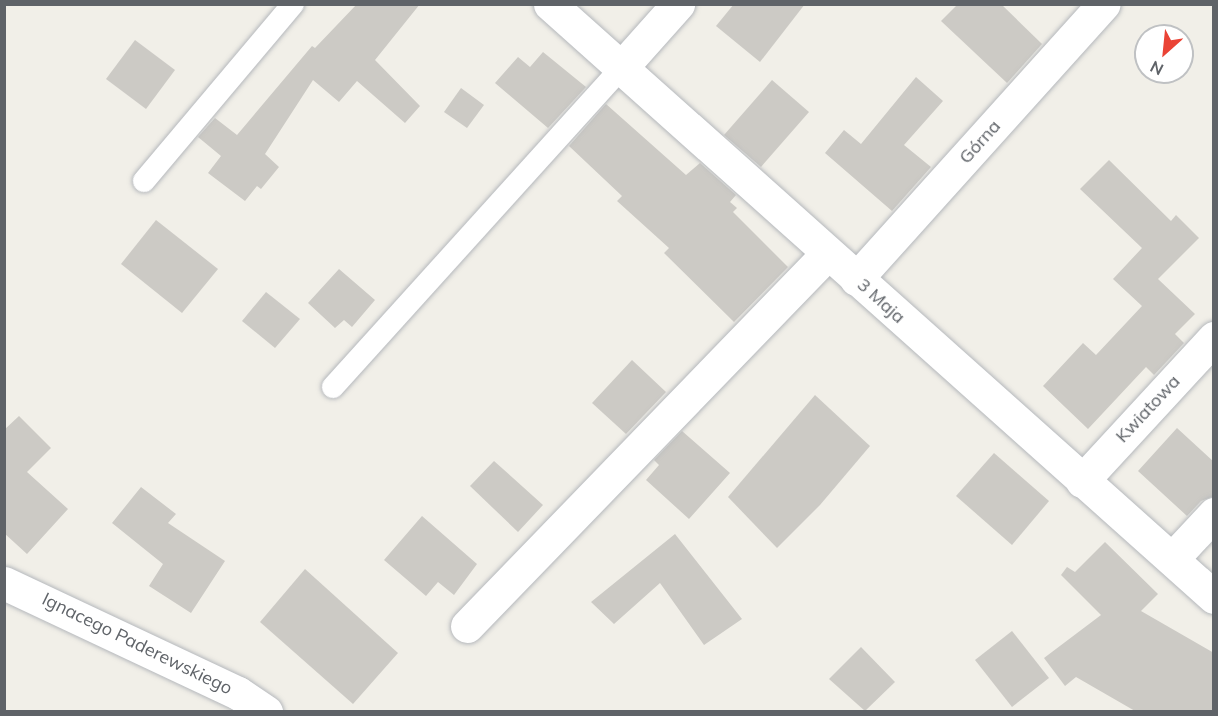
<!DOCTYPE html>
<html>
<head>
<meta charset="utf-8">
<style>
	body { margin:0 }
	#map { position:relative; width:1218px; height:716px; overflow:hidden; background:#f1efe8; font-family:Mulish,sans-serif }
	div>[style] { position:absolute }
	.building>* { inset:0; background:#cccac5 }
	.roads { filter:drop-shadow(0 0 2px #b5b8bc) drop-shadow(0 0 2px #b5b8bc) }
	.lane>* { height:22px; margin:-11px; padding:0 11px; transform-origin:11px; border-radius:11px; background:#fff }
	.street>* { height:33px; margin:-16.5px; padding:0 16.5px; transform-origin:16.5px; border-radius:16.5px; background:#fff }
	span { translate:-50% -50%; white-space:nowrap; text-align:center; line-height:1.15; -webkit-text-stroke:5px #fff; paint-order:stroke }
	.street-label { font-size:18px; color:#5f6368 }
	.frame { position:absolute; inset:0; border:6px solid #5f6368; pointer-events:none }
	.north { position:absolute; left:1134px; top:24px; width:60px; height:60px; box-sizing:border-box; background:#fff; border:2px solid #bfc1c3; border-radius:50%; rotate:207deg; font-size:16px; font-weight:700; line-height:24px; text-align:center; color:#5f6368 }
	.north::after { content:''; display:block; margin:auto; width:21px; height:27px; background:#ea4335; clip-path:polygon(50% 0,100% 100%,50% 72%,0 100%) }
</style>
</head>
<body>
<div id="map">
	<div class="building">
		<i style="clip-path:polygon(357px 4px,420px 4px,375px 60px,420px 106px,405px 123px,357px 81px,339px 102px,313px 80px,265px 154px,279px 167px,261px 189px,257px 186px,245px 201px,208px 173px,221px 156px,198px 137px,215px 118px,237px 135px,312px 46px,315px 48px)"></i>
		<i style="clip-path:polygon(734px 4px,805px 4px,760px 62px,716px 26px)"></i>
		<i style="clip-path:polygon(958px 4px,1001px 4px,1042px 44px,1007px 83px,941px 21px)"></i>
		<i style="clip-path:polygon(135px 40px,175px 70px,146px 109px,106px 79px)"></i>
		<i style="clip-path:polygon(543px 52px,586px 87px,548px 128px,495px 83px,518px 57px,530px 67px)"></i>
		<i style="clip-path:polygon(916px 77px,943px 101px,904px 145px,931px 167px,892px 211px,825px 153px,844px 130px,861px 144px)"></i>
		<i style="clip-path:polygon(772px 80px,809px 112px,761px 167px,724px 135px)"></i>
		<i style="clip-path:polygon(461px 88px,484px 105px,467px 128px,444px 112px)"></i>
		<i style="clip-path:polygon(606px 104px,686px 175px,700px 163px,736px 195px,730px 202px,737px 208px,733px 212px,788px 267px,734px 322px,664px 253px,669px 248px,617px 201px,622px 196px,569px 146px)"></i>
		<i style="clip-path:polygon(1109px 160px,1171px 221px,1176px 215px,1199px 238px,1158px 279px,1195px 314px,1175px 334px,1184px 343px,1154px 375px,1146px 367px,1088px 429px,1043px 386px,1083px 343px,1096px 355px,1142px 306px,1113px 279px,1142px 248px,1080px 189px)"></i>
		<i style="clip-path:polygon(156px 220px,218px 269px,182px 313px,121px 264px)"></i>
		<i style="clip-path:polygon(339px 269px,375px 300px,352px 327px,344px 320px,335px 328px,308px 303px)"></i>
		<i style="clip-path:polygon(266px 292px,300px 319px,275px 348px,242px 321px)"></i>
		<i style="clip-path:polygon(632px 360px,666px 392px,626px 434px,592px 403px)"></i>
		<i style="clip-path:polygon(815px 395px,870px 446px,820px 505px,777px 548px,728px 497px)"></i>
		<i style="clip-path:polygon(19px 416px,51px 448px,27px 472px,68px 509px,27px 554px,4px 533px,4px 430px)"></i>
		<i style="clip-path:polygon(1177px 428px,1214px 462px,1214px 496px,1201px 501px,1187px 516px,1138px 471px)"></i>
		<i style="clip-path:polygon(682px 431px,730px 473px,689px 519px,646px 480px,659px 465px,654px 460px)"></i>
		<i style="clip-path:polygon(994px 453px,1049px 501px,1012px 545px,956px 496px)"></i>
		<i style="clip-path:polygon(494px 461px,543px 505px,518px 532px,470px 486px)"></i>
		<i style="clip-path:polygon(141px 487px,176px 514px,168px 523px,225px 561px,191px 613px,149px 586px,163px 564px,112px 523px)"></i>
		<i style="clip-path:polygon(422px 516px,477px 564px,454px 595px,438px 582px,426px 596px,384px 560px)"></i>
		<i style="clip-path:polygon(675px 534px,742px 619px,704px 645px,660px 583px,614px 624px,591px 602px)"></i>
		<i style="clip-path:polygon(1105px 542px,1158px 594px,1141px 611px,1214px 653px,1214px 711px,1135px 711px,1076px 677px,1065px 686px,1044px 658px,1101px 615px,1061px 575px,1067px 567px,1075px 572px)"></i>
		<i style="clip-path:polygon(305px 569px,398px 653px,353px 704px,260px 622px)"></i>
		<i style="clip-path:polygon(1012px 631px,1049px 678px,1012px 707px,975px 660px)"></i>
		<i style="clip-path:polygon(861px 647px,895px 682px,865px 711px,829px 679px)"></i>
	</div>
	<div class="roads">
		<div class="lane">
			<i style="left:144px;top:181px;width:231px;rotate:-49.9deg"></i>
			<i style="left:333px;top:387px;width:430px;rotate:-47.9deg"></i>
		</div>
		<div class="street">
			<i style="left:550px;top:4px;width:890px;rotate:41.77deg"></i>
			<i style="left:621px;top:68px;width:86px;rotate:-48.3deg"></i>
			<i style="left:856px;top:279px;width:370px;rotate:-48deg"></i>
			<i style="left:1082px;top:481px;width:195px;rotate:-47.3deg"></i>
			<i style="left:1172px;top:559px;width:62px;rotate:-47deg"></i>
			<i style="left:4px;top:583px;width:259px;rotate:25.2deg"></i>
			<i style="left:238px;top:693px;width:34px;rotate:34deg"></i>
			<i style="left:467px;top:626px;width:518px;rotate:-45.94deg"></i>
		</div>
	</div>
	<div class="street-label">
		<span style="left:980px;top:142px;rotate:-48deg">Górna</span>
		<span style="left:881px;top:301px;rotate:42deg">3 Maja</span>
		<span style="left:1148px;top:409px;rotate:-47deg">Kwiatowa</span>
		<span style="left:137px;top:644px;rotate:26deg">Ignacego Paderewskiego</span>
	</div>
	<div class="frame"></div>
	<div class="north">N</div>
</div>
</body>
</html>
